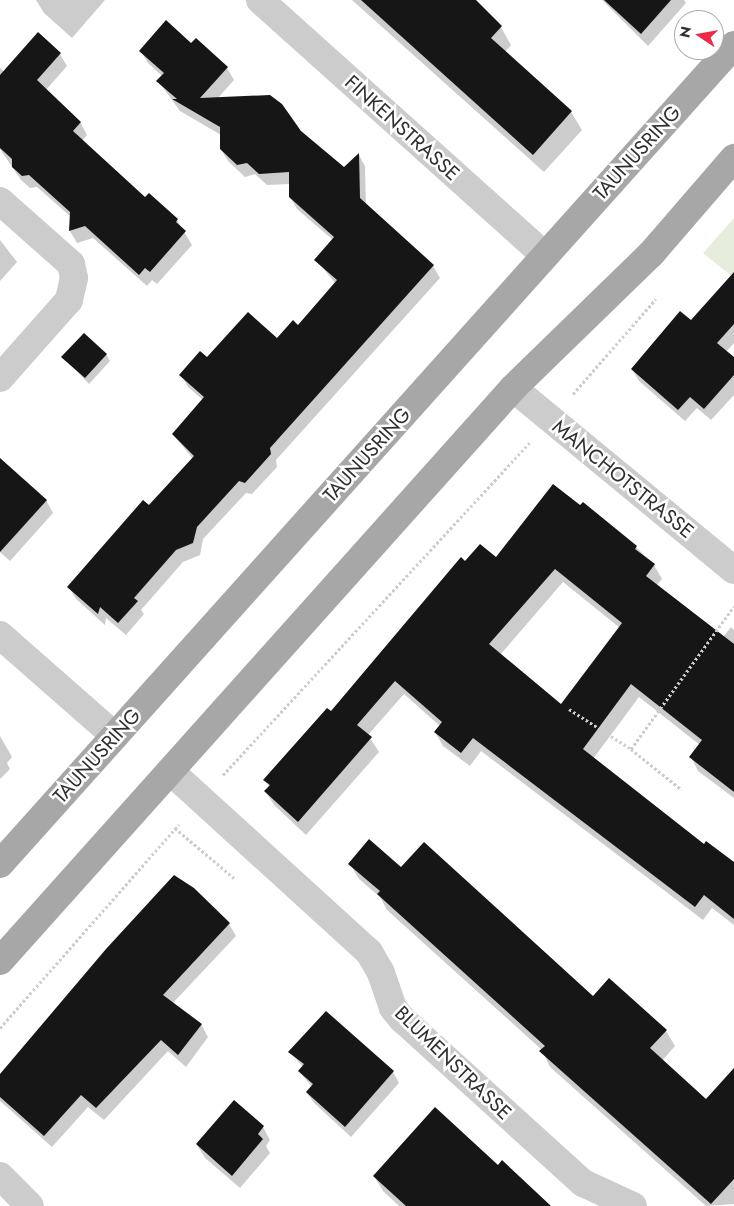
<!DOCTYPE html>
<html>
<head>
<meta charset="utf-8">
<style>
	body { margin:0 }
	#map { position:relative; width:734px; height:1206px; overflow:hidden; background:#fff; font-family:Jost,sans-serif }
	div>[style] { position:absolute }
	.green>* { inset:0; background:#e6eddc }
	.shadow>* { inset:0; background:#0003 }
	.building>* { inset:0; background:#161616 }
	.path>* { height:3px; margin-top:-1.5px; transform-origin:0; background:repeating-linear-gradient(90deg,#ccc 0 2.5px,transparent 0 5px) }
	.minor>* { height:28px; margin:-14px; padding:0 14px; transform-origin:14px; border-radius:14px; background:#ccc }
	.major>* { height:28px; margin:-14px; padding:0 14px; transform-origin:14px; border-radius:14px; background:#a7a7a7 }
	span { translate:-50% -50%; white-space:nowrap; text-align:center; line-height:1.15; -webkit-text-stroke:5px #fff; paint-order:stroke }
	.street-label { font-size:20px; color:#2f2f2f }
	.north { position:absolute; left:674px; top:10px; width:50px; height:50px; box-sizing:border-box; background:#fff; border:1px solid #acacac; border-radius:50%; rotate:282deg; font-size:14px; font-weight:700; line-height:20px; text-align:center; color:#2f2f2f }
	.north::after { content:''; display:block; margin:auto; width:18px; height:22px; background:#eb2b49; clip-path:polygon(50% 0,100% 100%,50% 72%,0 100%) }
</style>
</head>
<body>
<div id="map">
	<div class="green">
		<i style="clip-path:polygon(734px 218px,734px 278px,703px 253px)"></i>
	</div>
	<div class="shadow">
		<i style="clip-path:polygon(36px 0,105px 0,72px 38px,44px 13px)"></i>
		<i style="clip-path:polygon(352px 0,474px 0,498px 22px,511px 45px,505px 52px,571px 112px,582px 130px,544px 172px)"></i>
		<i style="clip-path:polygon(602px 0,684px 0,686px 3px,648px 46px)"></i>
		<i style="clip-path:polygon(191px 45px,227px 68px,234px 80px,217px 99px,300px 132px,344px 168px,359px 155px,365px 166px,366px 205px,433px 266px,440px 278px,276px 460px,277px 467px,252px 494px,246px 493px,203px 539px,200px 555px,183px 562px,141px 610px,144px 614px,126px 635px,106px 618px,105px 625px,76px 599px,69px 587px,193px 459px,173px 434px,203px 400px,188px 387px,181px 375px,207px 359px,277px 340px,298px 326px,336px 284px,316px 260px,333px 240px,297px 209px,290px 197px,290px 184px,267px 185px,255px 174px,245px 177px,228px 161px,221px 149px,221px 135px,180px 111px,158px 81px,162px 76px,148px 63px,141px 51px)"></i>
		<i style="clip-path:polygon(60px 54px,67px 66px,46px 90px,80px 122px,87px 135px,82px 141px,145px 199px,149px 194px,177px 220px,192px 245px,157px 284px,152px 280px,147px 286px,93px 238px,77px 243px,70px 231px,71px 217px,37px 187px,30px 188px,21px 180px,0 149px,0 68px,4px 72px)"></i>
		<i style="clip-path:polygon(0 240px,17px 262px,0 281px)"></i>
		<i style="clip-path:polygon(734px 305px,734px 343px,726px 352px,734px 359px,734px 395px,711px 420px,697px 408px,685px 421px,639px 381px,632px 369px,691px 322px)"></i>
		<i style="clip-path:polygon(106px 354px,110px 361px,89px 384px,63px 357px)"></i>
		<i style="clip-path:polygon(0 478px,46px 500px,53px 513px,10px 561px,0 552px)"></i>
		<i style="clip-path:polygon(evenodd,636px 547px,654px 565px,662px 579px,656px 586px,723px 637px,731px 627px,734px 630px,734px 798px,698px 771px,691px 757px,700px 745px,639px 697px,593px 759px,704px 845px,734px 864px,734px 925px,712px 908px,703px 920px,481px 751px,470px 766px,443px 746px,435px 732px,440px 726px,404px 694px,368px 735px,379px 752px,306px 835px,274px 805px,266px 792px,269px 787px,265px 780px,331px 713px,465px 563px,636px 547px,563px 582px,620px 628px,562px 706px,500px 655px,563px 582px)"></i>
		<i style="clip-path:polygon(0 736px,12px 757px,7px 763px,10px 769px,0 779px)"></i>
		<i style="clip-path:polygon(350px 864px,402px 868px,593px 998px,666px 1031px,675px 1046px,662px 1061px,705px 1100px,734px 1070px,734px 1204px,706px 1206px,550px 1067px,542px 1050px,387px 910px,380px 897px,359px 879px)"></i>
		<i style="clip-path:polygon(229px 924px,236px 936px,172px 1004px,201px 1024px,208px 1037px,186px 1067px,168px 1051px,104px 1120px,88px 1107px,52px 1147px,0 1101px,0 1076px)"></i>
		<i style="clip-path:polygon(326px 1013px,393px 1072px,399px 1083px,351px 1137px,314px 1103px,307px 1093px,312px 1087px,299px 1071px,303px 1067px,290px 1052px)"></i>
		<i style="clip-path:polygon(263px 1127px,270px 1140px,266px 1146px,270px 1153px,240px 1188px,205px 1158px,197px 1145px)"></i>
		<i style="clip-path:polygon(498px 1166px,549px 1206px,399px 1206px,383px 1191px,374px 1176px)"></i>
	</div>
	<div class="building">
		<i style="clip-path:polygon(361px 0,476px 0,502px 26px,491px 38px,572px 111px,533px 155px)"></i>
		<i style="clip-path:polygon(604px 0,671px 0,641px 34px)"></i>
		<i style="clip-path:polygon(166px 20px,191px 43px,196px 38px,228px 67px,200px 98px,270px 95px,282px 104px,301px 131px,344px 167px,359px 153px,360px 198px,434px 265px,270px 448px,271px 454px,245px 483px,239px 481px,197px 527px,193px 543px,176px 550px,134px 598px,138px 601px,118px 623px,100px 607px,98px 614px,67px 587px,143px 500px,149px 505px,194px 456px,172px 434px,204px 397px,179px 375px,200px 351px,207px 357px,248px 312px,277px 338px,293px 320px,298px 325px,337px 280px,314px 260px,334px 237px,289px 197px,289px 172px,259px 174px,247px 163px,237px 165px,220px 149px,220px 127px,172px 99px,177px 99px,156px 81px,164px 73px,139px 51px)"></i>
		<i style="clip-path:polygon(38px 32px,61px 53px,37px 80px,81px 122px,73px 131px,145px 197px,149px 193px,178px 219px,176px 222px,186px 231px,150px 272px,145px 268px,139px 275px,85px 226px,69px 231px,70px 212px,29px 175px,22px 176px,12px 167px,12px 159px,0 148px,0 75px)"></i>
		<i style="clip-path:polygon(734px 272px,734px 324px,717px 343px,734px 357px,734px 375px,704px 409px,690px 397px,678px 410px,631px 369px,680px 311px,691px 320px)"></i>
		<i style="clip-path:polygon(84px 333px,107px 354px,85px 378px,61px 357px)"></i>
		<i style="clip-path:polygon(0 458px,47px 500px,0 552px)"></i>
		<i style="clip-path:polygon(evenodd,553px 484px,580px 505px,583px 502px,637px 546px,635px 549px,655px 564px,646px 576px,734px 644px,734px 792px,689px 757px,702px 740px,631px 684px,583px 749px,704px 844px,706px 841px,734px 862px,734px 919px,704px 895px,695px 907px,473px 738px,461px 753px,434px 732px,442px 722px,395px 681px,357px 725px,372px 737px,298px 822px,264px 791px,270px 785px,263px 780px,327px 708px,331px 711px,461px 557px,465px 561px,480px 544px,496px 557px,553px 484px,555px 569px,622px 623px,561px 704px,489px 644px,555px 569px)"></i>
		<i style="clip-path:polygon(369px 839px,401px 867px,424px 842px,593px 996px,609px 978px,667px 1030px,650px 1048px,706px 1099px,734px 1068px,734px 1179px,711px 1204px,539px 1051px,545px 1046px,377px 894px,380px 891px,348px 864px)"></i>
		<i style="clip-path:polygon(174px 875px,194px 888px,230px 923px,163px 995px,202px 1024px,178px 1055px,161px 1040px,96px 1108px,81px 1095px,44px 1136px,0 1097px,0 1074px,106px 949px)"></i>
		<i style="clip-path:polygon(326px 1011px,394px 1071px,345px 1127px,306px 1092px,313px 1084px,298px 1071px,304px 1064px,288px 1052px)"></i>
		<i style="clip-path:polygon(234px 1100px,264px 1126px,258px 1134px,263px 1139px,232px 1176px,196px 1144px)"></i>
		<i style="clip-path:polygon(435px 1107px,498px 1165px,502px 1160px,551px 1206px,406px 1206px,373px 1176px)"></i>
	</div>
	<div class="path">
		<i style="left:573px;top:394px;width:126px;rotate:-48.9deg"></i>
		<i style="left:569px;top:709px;width:74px;rotate:32.8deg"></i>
		<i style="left:631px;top:749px;width:65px;rotate:38.8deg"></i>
		<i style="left:631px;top:749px;width:176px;rotate:-54.2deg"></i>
		<i style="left:223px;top:775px;width:452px;rotate:-47.3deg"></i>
		<i style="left:175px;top:828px;width:79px;rotate:40.4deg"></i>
		<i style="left:0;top:1028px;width:271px;rotate:-48.7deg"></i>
	</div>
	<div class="minor">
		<i style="left:260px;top:0;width:383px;rotate:41.9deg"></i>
		<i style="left:0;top:201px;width:95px;rotate:41.6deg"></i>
		<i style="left:71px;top:264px;width:14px;rotate:78deg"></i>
		<i style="left:74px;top:278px;width:23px;rotate:103deg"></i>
		<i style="left:69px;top:300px;width:104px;rotate:131.5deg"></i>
		<i style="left:513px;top:388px;width:286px;rotate:39.5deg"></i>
		<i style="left:0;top:635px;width:153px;rotate:41.3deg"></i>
		<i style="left:170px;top:771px;width:269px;rotate:42.3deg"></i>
		<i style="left:369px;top:952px;width:24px;rotate:60deg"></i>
		<i style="left:381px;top:973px;width:37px;rotate:71deg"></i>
		<i style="left:393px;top:1008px;width:14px;rotate:51deg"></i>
		<i style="left:402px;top:1019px;width:244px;rotate:42.2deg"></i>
		<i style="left:583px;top:1183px;width:55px;rotate:24.7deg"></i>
		<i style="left:0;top:1176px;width:42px;rotate:45deg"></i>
	</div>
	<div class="major">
		<i style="left:0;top:864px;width:1100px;rotate:-48.13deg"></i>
		<i style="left:0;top:961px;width:769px;rotate:-48.16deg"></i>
		<i style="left:513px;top:388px;width:192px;rotate:-44.2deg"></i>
		<i style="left:651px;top:254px;width:127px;rotate:-49.2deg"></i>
	</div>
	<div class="street-label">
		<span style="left:402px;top:128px;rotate:42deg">FINKENSTRASSE</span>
		<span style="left:637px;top:153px;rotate:-48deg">TAUNUSRING</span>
		<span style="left:367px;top:455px;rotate:-48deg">TAUNUSRING</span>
		<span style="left:623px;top:479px;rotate:39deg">MANCHOTSTRASSE</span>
		<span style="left:97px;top:756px;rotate:-48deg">TAUNUSRING</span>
		<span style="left:453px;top:1063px;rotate:44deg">BLUMENSTRASSE</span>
	</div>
	<div class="north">N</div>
</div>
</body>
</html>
